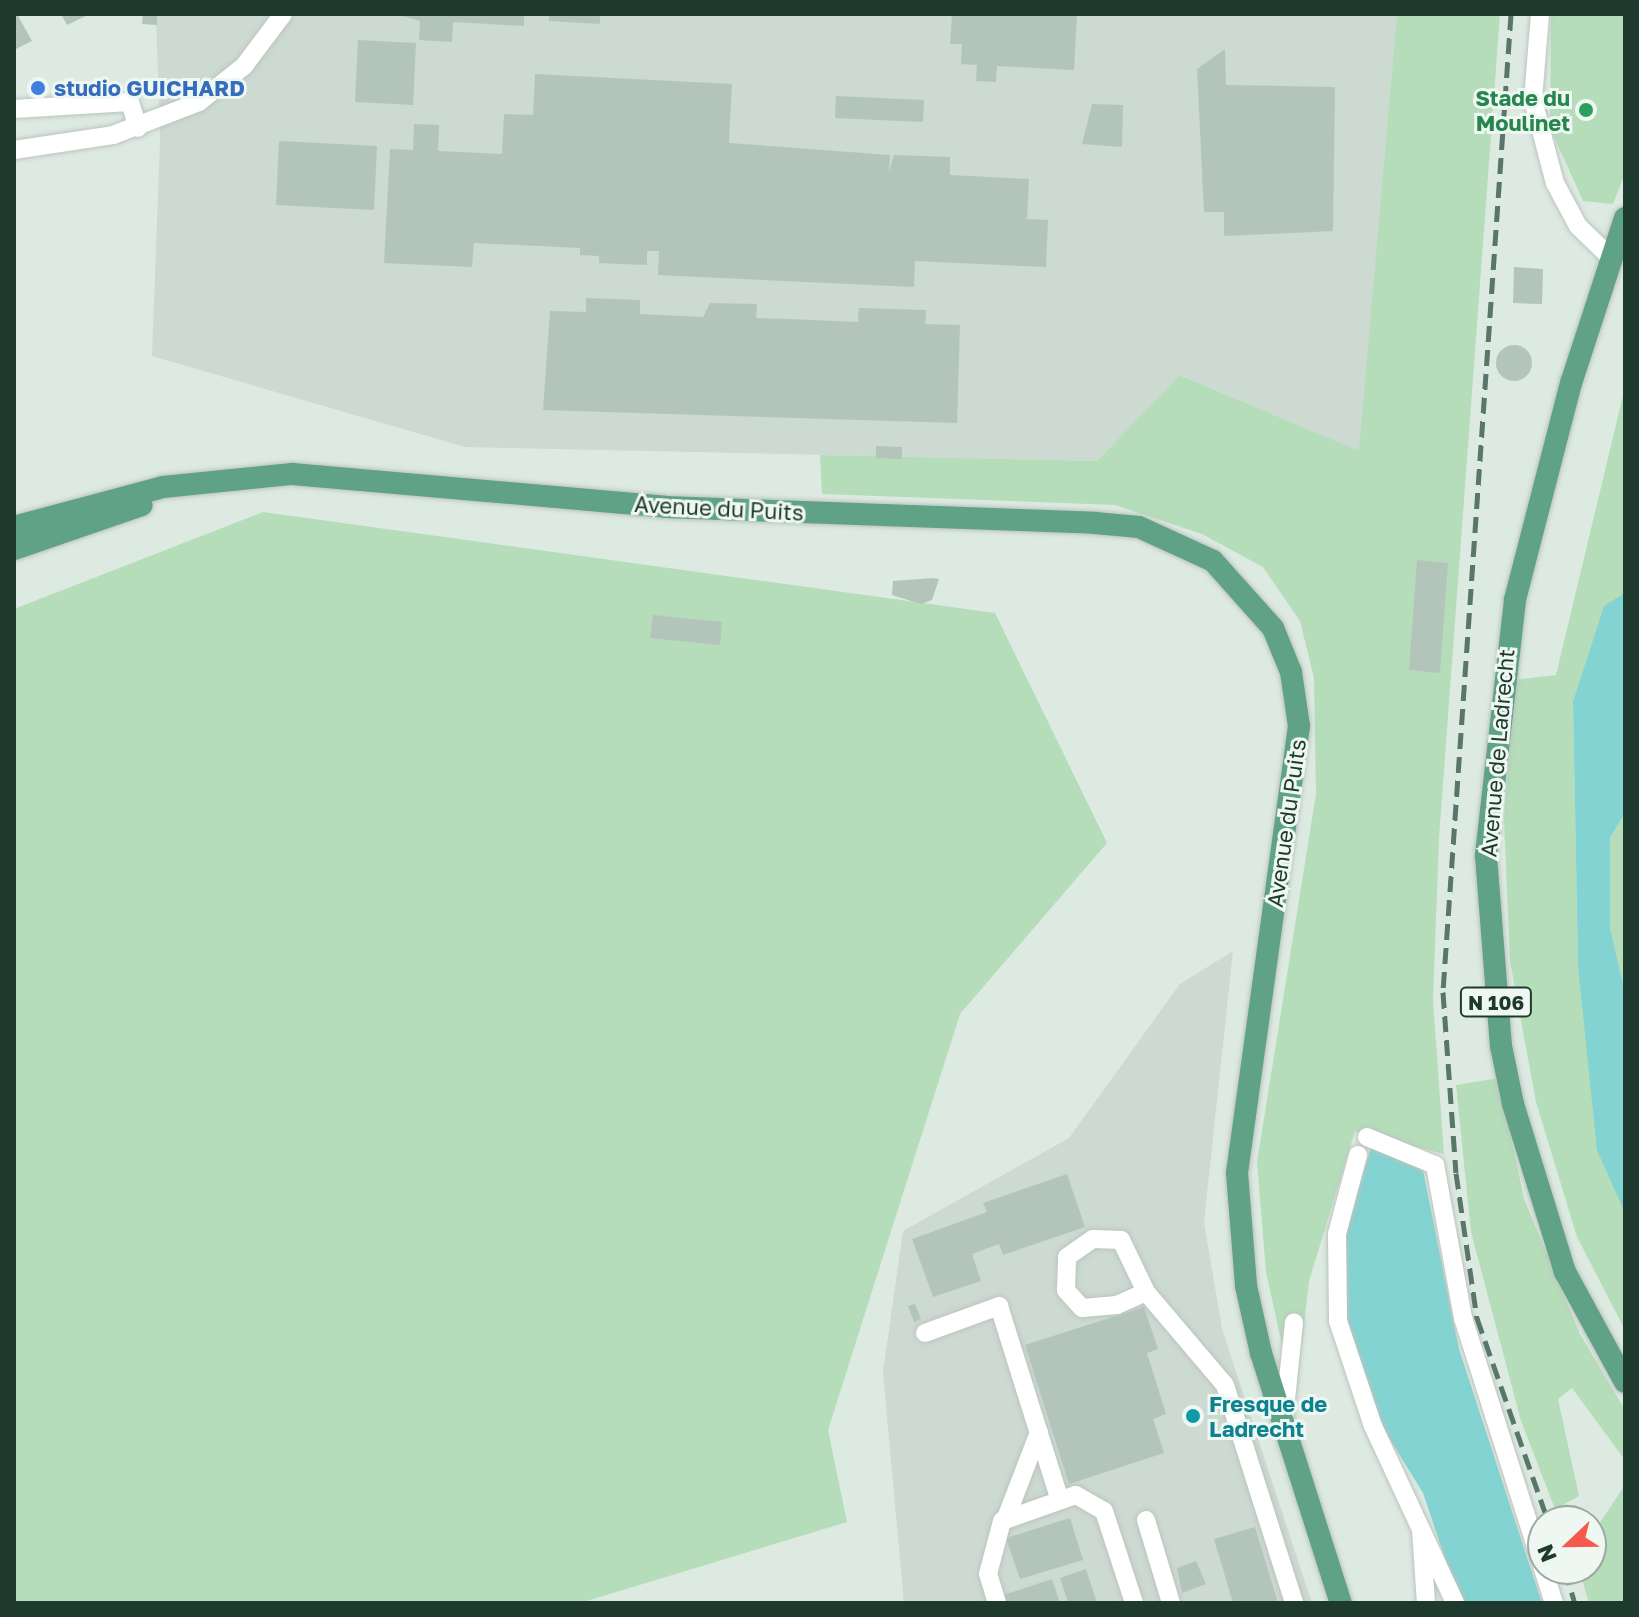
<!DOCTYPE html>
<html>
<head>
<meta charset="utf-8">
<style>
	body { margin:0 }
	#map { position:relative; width:1639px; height:1617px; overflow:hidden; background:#ddeae2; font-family:"Golos Text",sans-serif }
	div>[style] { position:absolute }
	.built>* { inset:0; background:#ccdad1 }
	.green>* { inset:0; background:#b5ddb9 }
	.water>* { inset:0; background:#82d3d1 }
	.building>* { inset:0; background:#b3c5bb }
	.round { border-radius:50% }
	.roads { filter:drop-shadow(0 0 2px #bcc4c0) drop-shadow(0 0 2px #bcc4c0) }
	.minor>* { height:18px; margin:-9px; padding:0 9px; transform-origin:9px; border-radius:9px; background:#fff }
	.major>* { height:22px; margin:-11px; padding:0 11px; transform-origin:11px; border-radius:11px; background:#60a285 }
	.rail>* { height:5px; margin-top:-2.5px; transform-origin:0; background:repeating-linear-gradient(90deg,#587669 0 16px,transparent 0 24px) }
	.dots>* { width:22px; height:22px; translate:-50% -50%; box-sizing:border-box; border:4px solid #eef7f1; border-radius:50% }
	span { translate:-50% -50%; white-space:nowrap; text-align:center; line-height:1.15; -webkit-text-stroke:6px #eef7f1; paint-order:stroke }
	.shield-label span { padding:2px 6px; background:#eef7f1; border:2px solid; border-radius:6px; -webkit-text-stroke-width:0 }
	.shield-label { font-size:20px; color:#1e3a2e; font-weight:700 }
	.shop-label { font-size:22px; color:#366cbe; font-weight:700 }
	.left { translate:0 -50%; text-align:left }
	.leisure-label { font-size:22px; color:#27864d; font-weight:700 }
	.right { translate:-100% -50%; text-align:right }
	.street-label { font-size:22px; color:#1e3a2e }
	.culture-label { font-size:22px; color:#0d838f; font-weight:700 }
	.frame { position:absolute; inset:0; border:16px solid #1e3a2e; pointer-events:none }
	.north { position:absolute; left:1527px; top:1505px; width:80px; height:80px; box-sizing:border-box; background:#eef7f1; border:2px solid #9baba3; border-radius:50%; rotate:248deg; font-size:22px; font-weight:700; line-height:32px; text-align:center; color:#1e3a2e }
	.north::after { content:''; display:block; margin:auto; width:28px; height:36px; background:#f8594d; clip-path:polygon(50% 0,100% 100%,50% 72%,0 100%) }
</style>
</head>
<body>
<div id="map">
	<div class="built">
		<i style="clip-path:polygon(156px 14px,1397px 14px,1360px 452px,1181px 375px,1097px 461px,465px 447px,152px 356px,160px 141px)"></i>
		<i style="clip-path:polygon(1233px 951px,1204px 1222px,1222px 1329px,1312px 1603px,904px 1603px,883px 1372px,903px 1231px,1069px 1138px,1180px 984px)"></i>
	</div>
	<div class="green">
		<i style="clip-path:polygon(1397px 14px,1500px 14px,1439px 838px,1433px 1000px,1444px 1154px,1355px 1131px,1309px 1281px,1295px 1404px,1266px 1272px,1257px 1162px,1316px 794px,1314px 678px,1300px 621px,1263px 567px,1202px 534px,1115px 505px,822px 494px,820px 455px,1097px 461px,1180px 375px,1359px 451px)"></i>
		<i style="clip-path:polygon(1551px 14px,1625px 14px,1625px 174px,1613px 204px,1583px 201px,1550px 128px)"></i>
		<i style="clip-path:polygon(1625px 387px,1625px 593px,1604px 607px,1573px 701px,1578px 966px,1625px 1158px,1625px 1330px,1577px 1237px,1536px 1102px,1510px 961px,1504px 820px,1514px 680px,1556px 675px)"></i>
		<i style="clip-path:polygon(263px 512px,995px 613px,1107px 843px,960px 1014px,828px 1430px,847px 1522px,580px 1603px,14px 1603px,14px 609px)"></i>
		<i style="clip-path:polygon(1625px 813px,1625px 993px,1610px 927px,1610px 838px)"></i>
		<i style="clip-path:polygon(1499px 1078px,1524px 1199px,1580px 1334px,1625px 1410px,1625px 1460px,1572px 1388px,1558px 1399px,1579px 1496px,1555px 1509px,1521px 1421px,1471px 1232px,1456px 1085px)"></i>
		<i style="clip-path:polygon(1625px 1485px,1625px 1603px,1589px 1603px,1579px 1569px,1591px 1569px,1591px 1536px)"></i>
	</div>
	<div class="water">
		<i style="clip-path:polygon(1625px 593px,1625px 813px,1610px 838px,1610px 927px,1625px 993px,1625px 1213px,1597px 1150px,1578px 966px,1573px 701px,1604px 606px)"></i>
		<i style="clip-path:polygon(1372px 1144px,1421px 1160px,1459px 1349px,1542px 1603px,1460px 1603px,1423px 1493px,1373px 1412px,1347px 1328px,1343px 1237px)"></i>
	</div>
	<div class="building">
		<i style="clip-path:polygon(17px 14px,32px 41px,14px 50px,14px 15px)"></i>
		<i style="clip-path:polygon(61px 14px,90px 14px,67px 25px)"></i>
		<i style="clip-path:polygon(143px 14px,157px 14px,157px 25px,142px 24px)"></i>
		<i style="clip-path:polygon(396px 14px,524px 14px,524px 26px,453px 22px,452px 42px,419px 40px,420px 21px)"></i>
		<i style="clip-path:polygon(549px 14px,600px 14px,600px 24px,549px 21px)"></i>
		<i style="clip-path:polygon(952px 14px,1077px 14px,1074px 70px,997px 66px,996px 82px,976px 81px,977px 65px,961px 64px,962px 44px,950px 44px)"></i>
		<i style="clip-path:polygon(358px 40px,416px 43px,413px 105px,355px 102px)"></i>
		<i style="clip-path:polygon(1225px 49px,1226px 85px,1335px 87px,1333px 231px,1224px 236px,1224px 212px,1204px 212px,1197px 69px)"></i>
		<i style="clip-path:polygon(535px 74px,732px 84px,729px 143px,890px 155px,889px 172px,894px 155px,950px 157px,950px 175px,1029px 179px,1027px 219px,1048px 220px,1046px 267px,915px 261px,914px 287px,658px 275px,659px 251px,647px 251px,647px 265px,599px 263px,599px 256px,580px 255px,580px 248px,474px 243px,472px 267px,384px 263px,390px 149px,413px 150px,414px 124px,439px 125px,438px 151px,502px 154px,504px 114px,533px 115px)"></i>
		<i style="clip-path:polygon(836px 96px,924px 100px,923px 122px,835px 118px)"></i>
		<i style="clip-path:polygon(1092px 104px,1123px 105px,1122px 147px,1082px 144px)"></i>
		<i style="clip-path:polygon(279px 141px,377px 146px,374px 210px,276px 205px)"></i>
		<i style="clip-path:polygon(1514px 267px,1543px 269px,1542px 304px,1513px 303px)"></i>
		<i style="clip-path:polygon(586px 298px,640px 300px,640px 314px,703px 317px,710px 303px,757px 304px,756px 318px,788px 319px,858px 322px,859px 308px,926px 310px,925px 324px,960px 325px,957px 423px,543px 410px,550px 311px,586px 312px)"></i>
		<i class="round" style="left:1496px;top:345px;width:36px;height:36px"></i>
		<i style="clip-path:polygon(876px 446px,902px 447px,902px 459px,876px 458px)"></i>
		<i style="clip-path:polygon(1417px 560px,1448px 563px,1440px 673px,1409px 670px)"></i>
		<i style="clip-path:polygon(933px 578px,939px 579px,932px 600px,921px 604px,892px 595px,893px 581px)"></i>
		<i style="clip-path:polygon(653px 615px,722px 622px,720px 645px,650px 638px)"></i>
		<i style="clip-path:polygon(1067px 1174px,1085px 1227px,1003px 1255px,999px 1244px,972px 1254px,981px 1281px,933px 1297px,912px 1239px,987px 1212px,983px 1203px)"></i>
		<i style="clip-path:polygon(915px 1304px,921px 1319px,914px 1322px,908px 1306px)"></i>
		<i style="clip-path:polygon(1144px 1307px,1158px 1349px,1147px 1353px,1166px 1414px,1153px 1419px,1164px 1453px,1069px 1484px,1025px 1345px)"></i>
		<i style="clip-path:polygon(1070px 1518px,1083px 1560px,1020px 1579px,1006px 1538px)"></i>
		<i style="clip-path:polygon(1255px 1527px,1278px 1603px,1233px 1603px,1214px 1539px)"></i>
		<i style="clip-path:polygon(1196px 1561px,1206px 1584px,1182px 1593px,1177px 1568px)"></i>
		<i style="clip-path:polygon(1086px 1569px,1097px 1603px,1068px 1603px,1060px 1578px)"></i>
		<i style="clip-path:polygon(1052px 1579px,1060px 1603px,1007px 1603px,1004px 1595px)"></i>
	</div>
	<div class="roads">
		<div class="minor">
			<i style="left:1540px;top:14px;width:86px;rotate:94.7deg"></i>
			<i style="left:1533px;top:100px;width:86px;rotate:75.2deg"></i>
			<i style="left:1555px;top:183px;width:49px;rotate:61.9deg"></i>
			<i style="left:1578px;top:226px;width:42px;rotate:44deg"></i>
			<i style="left:14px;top:109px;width:116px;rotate:-3.5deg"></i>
			<i style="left:130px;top:102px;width:27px;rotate:73deg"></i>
			<i style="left:14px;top:150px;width:100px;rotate:-8.6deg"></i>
			<i style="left:113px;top:135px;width:92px;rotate:-21deg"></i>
			<i style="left:199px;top:102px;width:58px;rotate:-38.7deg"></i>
			<i style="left:244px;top:66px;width:65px;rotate:-53.1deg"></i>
			<i style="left:1367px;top:1137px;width:74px;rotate:22.4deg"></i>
			<i style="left:1435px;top:1165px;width:156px;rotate:79.6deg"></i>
			<i style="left:1463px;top:1318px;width:299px;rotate:72.3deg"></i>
			<i style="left:1358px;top:1155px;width:82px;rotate:104.9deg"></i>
			<i style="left:1337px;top:1234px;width:87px;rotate:89.3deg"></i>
			<i style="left:1338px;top:1321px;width:111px;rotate:71.6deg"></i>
			<i style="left:1373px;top:1426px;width:195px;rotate:65.1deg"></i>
			<i style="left:1146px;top:1292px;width:32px;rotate:156deg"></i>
			<i style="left:1117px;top:1305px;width:35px;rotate:175deg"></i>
			<i style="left:1082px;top:1308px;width:24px;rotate:-132deg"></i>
			<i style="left:1066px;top:1290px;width:33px;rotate:-88deg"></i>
			<i style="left:1067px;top:1257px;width:32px;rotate:-35deg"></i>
			<i style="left:1093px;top:1239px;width:28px;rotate:2deg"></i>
			<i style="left:1121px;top:1240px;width:58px;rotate:64.3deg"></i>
			<i style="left:1146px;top:1292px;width:122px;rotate:49.7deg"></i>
			<i style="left:1225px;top:1385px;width:229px;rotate:72.4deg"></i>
			<i style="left:925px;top:1333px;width:79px;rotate:-20deg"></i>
			<i style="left:999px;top:1306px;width:201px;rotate:72.6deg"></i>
			<i style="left:1284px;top:1419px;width:97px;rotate:-84.1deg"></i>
			<i style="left:1006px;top:1518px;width:92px;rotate:-69deg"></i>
			<i style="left:1146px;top:1520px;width:87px;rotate:73.2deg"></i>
			<i style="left:1421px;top:1530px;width:73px;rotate:86.1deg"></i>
			<i style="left:997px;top:1603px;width:30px;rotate:-107deg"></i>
			<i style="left:988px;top:1574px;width:55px;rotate:-75.2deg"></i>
			<i style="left:1002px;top:1521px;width:78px;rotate:-19.4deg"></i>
			<i style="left:1076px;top:1495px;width:32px;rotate:30deg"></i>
			<i style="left:1104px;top:1511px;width:97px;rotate:71.9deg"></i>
		</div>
		<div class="major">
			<i style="left:1625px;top:218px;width:174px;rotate:108.1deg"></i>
			<i style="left:1571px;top:383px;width:224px;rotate:104.5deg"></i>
			<i style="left:1515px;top:600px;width:258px;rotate:96.5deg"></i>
			<i style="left:1486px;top:856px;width:191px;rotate:85.5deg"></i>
			<i style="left:1501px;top:1046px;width:59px;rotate:78.3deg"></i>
			<i style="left:1513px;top:1104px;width:176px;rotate:72.8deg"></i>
			<i style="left:1565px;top:1272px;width:125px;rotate:61.4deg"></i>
			<i style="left:14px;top:527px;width:154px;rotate:-15deg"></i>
			<i style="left:163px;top:487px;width:130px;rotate:-5.8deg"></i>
			<i style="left:292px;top:474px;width:375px;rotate:5deg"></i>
			<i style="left:666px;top:507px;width:429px;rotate:2.1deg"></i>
			<i style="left:1095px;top:523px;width:44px;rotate:5.2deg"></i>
			<i style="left:1139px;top:527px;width:81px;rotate:24.7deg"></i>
			<i style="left:1213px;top:561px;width:90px;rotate:48.2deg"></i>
			<i style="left:1273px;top:628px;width:48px;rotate:67.8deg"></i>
			<i style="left:1291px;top:672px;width:55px;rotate:81.6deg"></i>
			<i style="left:1299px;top:726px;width:451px;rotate:97.9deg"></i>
			<i style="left:1237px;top:1173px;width:113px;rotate:85.4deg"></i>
			<i style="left:1246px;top:1286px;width:69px;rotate:77.4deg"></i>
			<i style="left:1261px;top:1353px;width:262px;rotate:72.3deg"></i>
			<i style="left:14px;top:549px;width:135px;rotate:-19deg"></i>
		</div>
	</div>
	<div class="rail">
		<i style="left:1511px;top:14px;width:980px;rotate:93.98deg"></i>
		<i style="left:1443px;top:992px;width:181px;rotate:85.9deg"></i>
		<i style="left:1456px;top:1173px;width:147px;rotate:81.8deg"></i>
		<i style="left:1477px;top:1318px;width:215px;rotate:70.7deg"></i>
		<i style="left:1565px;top:1569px;width:35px;rotate:74deg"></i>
	</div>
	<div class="dots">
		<i style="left:38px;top:88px;background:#3f7fe0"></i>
		<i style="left:1586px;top:110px;background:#2e9e5b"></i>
		<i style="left:1193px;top:1416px;background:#0f9aa8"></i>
	</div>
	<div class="shield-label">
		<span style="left:1496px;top:1002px">N 106</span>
	</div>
	<div class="shop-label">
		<span class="left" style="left:54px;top:88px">studio GUICHARD</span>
	</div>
	<div class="leisure-label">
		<span class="right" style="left:1570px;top:110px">Stade du<br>Moulinet</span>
	</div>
	<div class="street-label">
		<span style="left:719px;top:508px;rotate:3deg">Avenue du Puits</span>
		<span style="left:1497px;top:753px;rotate:-85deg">Avenue de Ladrecht</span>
		<span style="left:1286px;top:823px;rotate:-82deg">Avenue du Puits</span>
	</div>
	<div class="culture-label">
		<span class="left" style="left:1209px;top:1416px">Fresque de<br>Ladrecht</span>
	</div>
	<div class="frame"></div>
	<div class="north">N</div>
</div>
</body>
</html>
